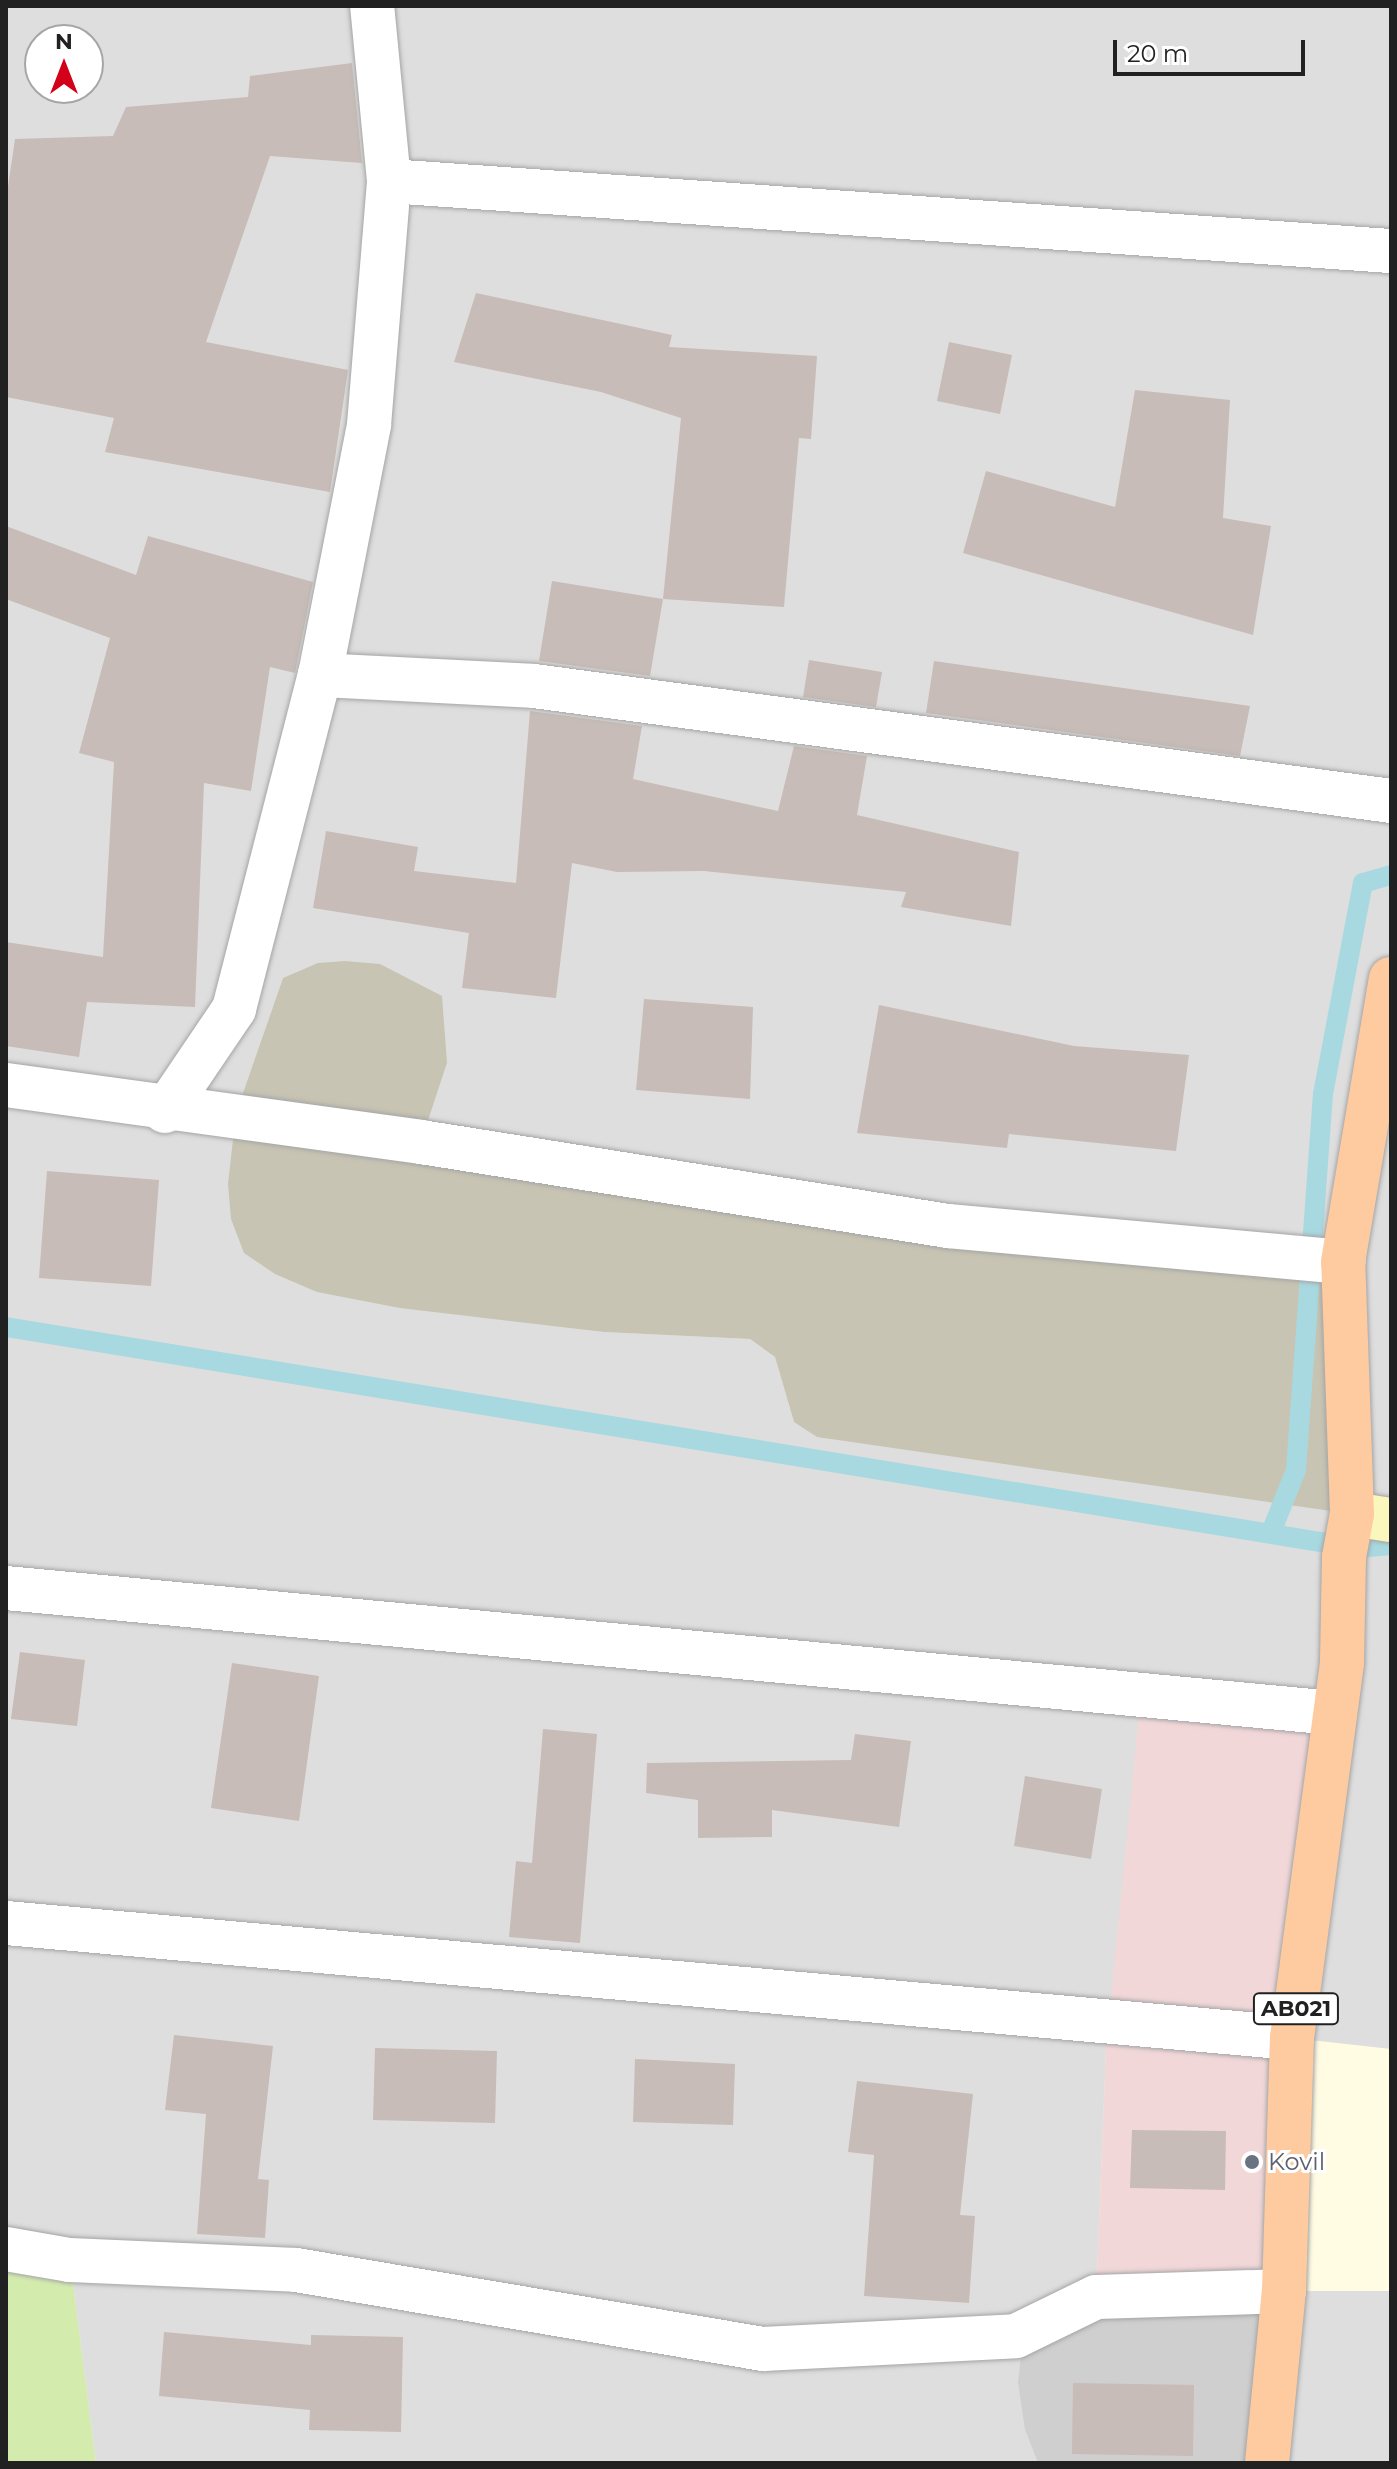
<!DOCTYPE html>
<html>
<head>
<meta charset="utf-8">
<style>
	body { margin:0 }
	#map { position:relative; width:1397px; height:2469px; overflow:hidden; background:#f2ede8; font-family:Montserrat,sans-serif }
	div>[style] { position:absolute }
	.residential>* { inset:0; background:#dfdede }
	.commercial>* { inset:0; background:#f2d7d9 }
	.education>* { inset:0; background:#fffce3 }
	.religious>* { inset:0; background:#cfcfcf }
	.construction>* { inset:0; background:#c7c4b3 }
	.grass>* { inset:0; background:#d3ecae }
	.stream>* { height:20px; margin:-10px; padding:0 10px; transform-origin:10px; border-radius:10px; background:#a8d9e0 }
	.building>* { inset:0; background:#c7bcb7 }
	.roads { filter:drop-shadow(0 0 2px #a5a5a5) drop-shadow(0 0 2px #a5a5a5) }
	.street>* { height:44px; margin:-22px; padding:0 22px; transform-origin:22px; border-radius:22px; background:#fff }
	.secondary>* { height:44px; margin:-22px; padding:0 22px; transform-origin:22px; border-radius:22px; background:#fbf7bc }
	.primary>* { height:44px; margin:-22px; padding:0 22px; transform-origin:22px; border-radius:22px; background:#fecba1 }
	.dots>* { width:22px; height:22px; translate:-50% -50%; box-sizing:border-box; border:4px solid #fff; border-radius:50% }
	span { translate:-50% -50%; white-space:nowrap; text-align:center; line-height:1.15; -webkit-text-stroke:6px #fff; paint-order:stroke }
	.shield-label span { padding:2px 6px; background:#fff; border:2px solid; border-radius:6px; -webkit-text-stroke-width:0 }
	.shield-label { font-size:22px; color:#212121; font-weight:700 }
	.worship-label { font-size:24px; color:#5b616d }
	.left { translate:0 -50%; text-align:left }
	.frame { position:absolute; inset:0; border:8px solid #212121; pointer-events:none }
	.north { position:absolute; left:24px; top:24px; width:80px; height:80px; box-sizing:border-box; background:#fff; border:2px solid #a6a6a6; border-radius:50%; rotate:0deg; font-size:22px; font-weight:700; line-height:32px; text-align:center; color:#212121 }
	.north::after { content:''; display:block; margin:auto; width:28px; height:36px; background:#d20019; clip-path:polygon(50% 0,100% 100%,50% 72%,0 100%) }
	.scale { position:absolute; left:1113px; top:40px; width:192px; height:36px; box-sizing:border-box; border:4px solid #212121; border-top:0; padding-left:10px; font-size:24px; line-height:28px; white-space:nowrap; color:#212121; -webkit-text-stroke:6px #fff; paint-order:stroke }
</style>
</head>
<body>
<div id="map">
	<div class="residential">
		<i style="clip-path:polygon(evenodd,6px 6px,1391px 6px,1391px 2049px,1106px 2049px,1096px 2297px,1023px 2339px,1025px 2430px,1038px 2463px,96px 2463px,70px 2260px,6px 2249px,6px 6px,40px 40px,88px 40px,88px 88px,40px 88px,40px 40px,6px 6px,283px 978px,447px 1063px,421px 1142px,1352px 1514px,794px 1422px,775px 1357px,750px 1339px,604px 1332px,317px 1292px,236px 1113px,283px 978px)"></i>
		<i style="clip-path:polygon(1284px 2291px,1391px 2291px,1391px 2463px,1267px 2463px)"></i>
	</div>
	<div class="commercial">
		<i style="clip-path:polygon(1141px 1695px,1334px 1713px,1284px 2291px,1096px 2297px,1106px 2049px)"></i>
	</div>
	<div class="education">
		<i style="clip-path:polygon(1292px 2038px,1391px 2049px,1391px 2291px,1284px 2291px)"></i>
	</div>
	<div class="religious">
		<i style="clip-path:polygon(1284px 2291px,1267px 2463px,1038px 2463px,1025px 2430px,1018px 2382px,1023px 2339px,1096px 2297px)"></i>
	</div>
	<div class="construction">
		<i style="clip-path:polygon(345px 961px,380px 964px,442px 996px,447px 1063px,421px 1142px,1343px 1262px,1352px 1514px,817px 1437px,794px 1422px,775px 1357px,750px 1339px,604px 1332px,400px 1308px,317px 1292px,275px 1274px,244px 1253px,231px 1219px,228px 1184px,236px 1113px,283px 978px,318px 963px)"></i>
	</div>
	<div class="grass">
		<i style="clip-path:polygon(6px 2249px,70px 2260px,96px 2463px,6px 2463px)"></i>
	</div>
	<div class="stream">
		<i style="left:6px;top:1327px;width:1351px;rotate:9.29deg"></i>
		<i style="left:1272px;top:1530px;width:65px;rotate:-68.2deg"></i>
		<i style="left:1296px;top:1470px;width:377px;rotate:-85.9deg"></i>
		<i style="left:1323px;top:1094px;width:215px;rotate:-79.3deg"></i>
		<i style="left:1363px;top:883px;width:29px;rotate:-16deg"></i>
		<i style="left:1357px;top:1548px;width:34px;rotate:-5deg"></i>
	</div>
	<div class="building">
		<i style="clip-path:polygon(352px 63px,362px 163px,270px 156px,206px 342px,348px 370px,330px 492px,105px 452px,114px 418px,6px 397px,6px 200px,15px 139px,113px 136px,126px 107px,248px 97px,250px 76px)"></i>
		<i style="clip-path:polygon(476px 293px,672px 335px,669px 347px,817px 356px,811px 439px,799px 438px,784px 607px,663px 599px,681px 418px,601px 392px,454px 362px)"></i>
		<i style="clip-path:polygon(949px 342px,1012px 355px,1000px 414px,937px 401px)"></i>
		<i style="clip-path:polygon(1135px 390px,1230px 400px,1223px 518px,1271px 526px,1253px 635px,963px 553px,986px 471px,1115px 507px)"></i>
		<i style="clip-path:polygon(6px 526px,136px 575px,148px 536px,313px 582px,295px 673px,270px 667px,251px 791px,204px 783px,195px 1007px,87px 1002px,79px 1057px,6px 1046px,6px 942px,103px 957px,114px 762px,79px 753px,110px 638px,6px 599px)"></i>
		<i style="clip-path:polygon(552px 581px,663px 599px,650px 676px,539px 661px)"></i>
		<i style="clip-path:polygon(809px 660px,882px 672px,876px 707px,803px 697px)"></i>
		<i style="clip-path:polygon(934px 661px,1250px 706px,1240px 756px,926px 713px)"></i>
		<i style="clip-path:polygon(530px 711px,642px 726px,633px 779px,778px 811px,794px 746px,867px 756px,857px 815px,1019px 852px,1011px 926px,901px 907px,906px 892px,704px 871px,617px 872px,572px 863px,556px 998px,462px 988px,469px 933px,313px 908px,326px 831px,418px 847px,414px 871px,516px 883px)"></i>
		<i style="clip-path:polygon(644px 999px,753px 1007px,750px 1099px,636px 1090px)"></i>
		<i style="clip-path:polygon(879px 1005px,1074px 1046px,1189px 1055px,1176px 1151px,1009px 1134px,1007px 1148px,857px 1133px)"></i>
		<i style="clip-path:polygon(47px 1171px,159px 1180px,151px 1286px,39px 1278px)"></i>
		<i style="clip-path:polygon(20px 1652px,85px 1660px,77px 1726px,11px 1719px)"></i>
		<i style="clip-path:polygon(232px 1663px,319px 1676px,299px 1821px,211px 1808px)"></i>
		<i style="clip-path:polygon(543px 1729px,597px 1734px,580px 1943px,509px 1937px,516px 1861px,532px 1863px)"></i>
		<i style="clip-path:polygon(855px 1734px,911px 1741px,899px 1827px,772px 1810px,772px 1837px,698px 1838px,698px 1800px,646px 1793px,647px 1763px,851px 1760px)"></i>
		<i style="clip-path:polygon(1025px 1776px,1102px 1789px,1091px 1859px,1014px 1846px)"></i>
		<i style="clip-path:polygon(174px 2035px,273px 2046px,258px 2179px,269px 2180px,265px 2238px,197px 2234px,206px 2114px,165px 2110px)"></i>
		<i style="clip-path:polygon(375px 2048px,497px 2051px,495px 2123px,373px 2120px)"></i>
		<i style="clip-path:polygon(635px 2059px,735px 2064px,733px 2125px,633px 2122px)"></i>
		<i style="clip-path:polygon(857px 2081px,973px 2094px,960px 2215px,975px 2216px,969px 2303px,864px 2296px,874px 2155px,848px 2152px)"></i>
		<i style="clip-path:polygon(1132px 2130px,1226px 2131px,1225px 2190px,1130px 2188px)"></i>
		<i style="clip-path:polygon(164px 2332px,311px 2345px,311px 2335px,403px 2337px,401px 2432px,309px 2430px,310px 2410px,159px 2396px)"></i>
		<i style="clip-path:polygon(1073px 2383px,1194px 2385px,1193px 2456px,1072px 2454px)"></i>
	</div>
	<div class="roads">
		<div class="street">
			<i style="left:389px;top:181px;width:1004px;rotate:4deg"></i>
			<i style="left:320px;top:675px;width:214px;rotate:2.9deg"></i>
			<i style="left:534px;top:686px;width:865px;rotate:7.64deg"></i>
			<i style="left:6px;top:1085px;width:419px;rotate:7.8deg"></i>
			<i style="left:421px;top:1142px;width:534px;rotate:9.06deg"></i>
			<i style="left:948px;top:1226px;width:397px;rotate:5.2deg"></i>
			<i style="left:165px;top:1111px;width:123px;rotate:-55.9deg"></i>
			<i style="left:234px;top:1009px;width:345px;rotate:-75.6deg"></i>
			<i style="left:320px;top:675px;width:255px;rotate:-78.9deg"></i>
			<i style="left:369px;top:425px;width:245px;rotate:-85.3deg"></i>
			<i style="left:389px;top:181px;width:176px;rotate:-95.5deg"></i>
			<i style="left:6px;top:1588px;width:1334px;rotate:5.38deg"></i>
			<i style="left:6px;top:1923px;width:1291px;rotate:5.11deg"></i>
			<i style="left:6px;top:2249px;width:65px;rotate:9.8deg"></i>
			<i style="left:70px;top:2260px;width:226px;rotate:2.5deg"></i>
			<i style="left:296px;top:2270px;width:474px;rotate:9.6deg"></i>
			<i style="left:763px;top:2349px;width:253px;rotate:-2.9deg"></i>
			<i style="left:1016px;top:2336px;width:89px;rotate:-26deg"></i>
			<i style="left:1096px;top:2297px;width:188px;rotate:-1.8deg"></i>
		</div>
		<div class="secondary">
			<i style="left:1352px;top:1514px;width:39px;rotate:9deg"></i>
		</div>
		<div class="primary">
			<i style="left:1267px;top:2463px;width:173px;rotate:-84.4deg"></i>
			<i style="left:1284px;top:2291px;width:253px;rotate:-88.2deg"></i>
			<i style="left:1292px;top:2038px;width:379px;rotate:-82.4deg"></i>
			<i style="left:1342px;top:1662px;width:105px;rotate:-88.9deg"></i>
			<i style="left:1344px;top:1557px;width:44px;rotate:-79.5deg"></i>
			<i style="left:1352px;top:1514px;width:252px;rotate:-92deg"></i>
			<i style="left:1343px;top:1262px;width:287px;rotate:-80.4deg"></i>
		</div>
	</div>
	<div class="dots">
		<i style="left:1252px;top:2162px;background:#6b7280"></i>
	</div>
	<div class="shield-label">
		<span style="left:1296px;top:2009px">AB021</span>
	</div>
	<div class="worship-label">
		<span class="left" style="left:1268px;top:2162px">Kovil</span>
	</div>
	<div class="frame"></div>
	<div class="north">N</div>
	<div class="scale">20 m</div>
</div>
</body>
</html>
